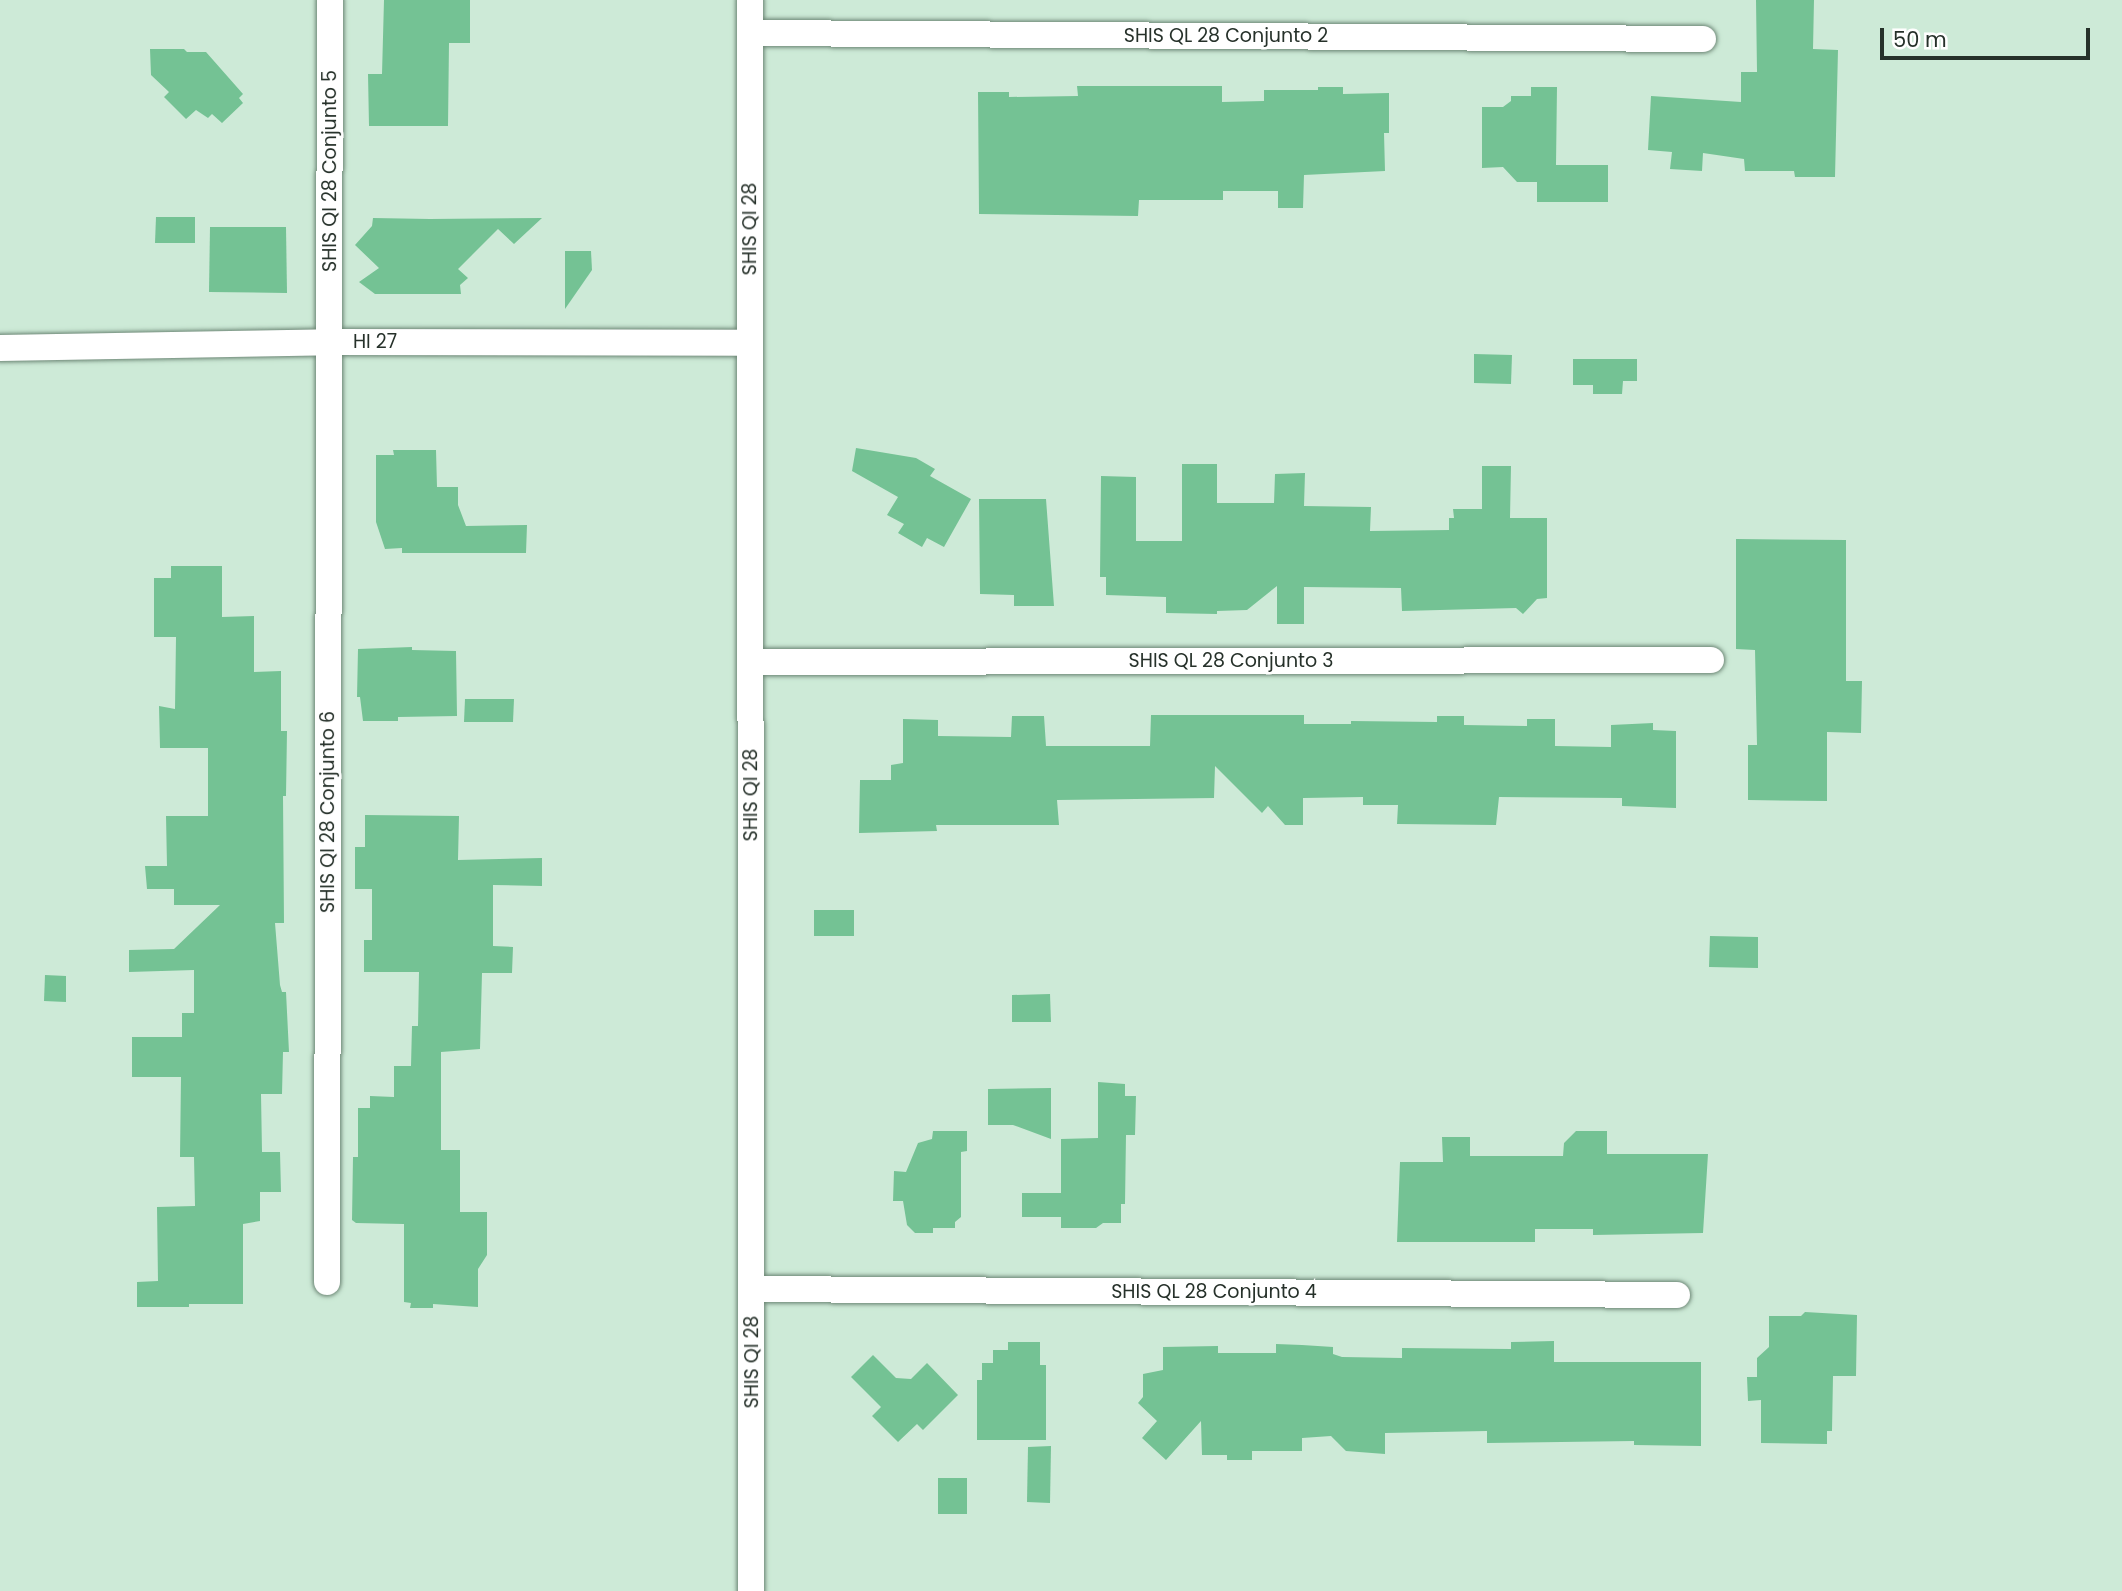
<!DOCTYPE html>
<html>
<head>
<meta charset="utf-8">
<style>
	body { margin:0 }
	#map { position:relative; width:2122px; height:1591px; overflow:hidden; background:#cdead7; font-family:Poppins,sans-serif }
	div>[style] { position:absolute }
	.building>* { inset:0; background:#74c294 }
	.roads { filter:drop-shadow(0 0 2px #6d8776) drop-shadow(0 0 2px #6d8776) }
	.minor>* { height:26px; margin:-13px; padding:0 13px; transform-origin:13px; border-radius:13px; background:#fff }
	span { translate:-50% -50%; white-space:nowrap; text-align:center; line-height:1.15; -webkit-text-stroke:5px #fff; paint-order:stroke }
	.street-label { font-size:19px; color:#26312a }
	.scale { position:absolute; left:1880px; top:28px; width:210px; height:32px; box-sizing:border-box; border:4px solid #26312a; border-top:0; padding-left:9px; font-size:21px; line-height:24px; white-space:nowrap; color:#26312a; -webkit-text-stroke:5px #fff; paint-order:stroke }
</style>
</head>
<body>
<div id="map">
	<div class="building">
		<i style="clip-path:polygon(384px 0,470px 0,470px 43px,449px 43px,448px 126px,369px 126px,368px 74px,382px 74px)"></i>
		<i style="clip-path:polygon(1756px 0,1814px 0,1813px 49px,1838px 50px,1835px 177px,1795px 177px,1794px 171px,1745px 171px,1744px 159px,1703px 153px,1702px 171px,1670px 169px,1672px 152px,1648px 150px,1651px 96px,1741px 102px,1741px 72px,1757px 72px)"></i>
		<i style="clip-path:polygon(150px 49px,184px 49px,187px 52px,206px 52px,243px 94px,239px 98px,243px 103px,222px 123px,212px 114px,208px 118px,196px 110px,186px 119px,164px 97px,169px 92px,151px 75px)"></i>
		<i style="clip-path:polygon(1077px 86px,1222px 86px,1222px 102px,1264px 101px,1264px 90px,1318px 90px,1318px 87px,1343px 87px,1343px 94px,1389px 93px,1389px 133px,1384px 133px,1385px 171px,1304px 175px,1303px 208px,1278px 208px,1278px 191px,1223px 191px,1223px 200px,1139px 200px,1138px 216px,979px 214px,978px 92px,1009px 92px,1009px 97px,1078px 96px)"></i>
		<i style="clip-path:polygon(1531px 87px,1557px 87px,1556px 165px,1608px 165px,1608px 202px,1537px 202px,1537px 182px,1517px 182px,1503px 167px,1482px 168px,1482px 107px,1503px 107px,1511px 101px,1511px 96px,1531px 96px)"></i>
		<i style="clip-path:polygon(156px 217px,195px 217px,195px 243px,155px 243px)"></i>
		<i style="clip-path:polygon(373px 218px,430px 219px,542px 218px,514px 244px,498px 229px,458px 269px,468px 278px,460px 285px,461px 294px,375px 294px,359px 282px,379px 268px,355px 245px,372px 226px)"></i>
		<i style="clip-path:polygon(210px 227px,286px 227px,287px 293px,209px 292px)"></i>
		<i style="clip-path:polygon(565px 251px,591px 251px,592px 270px,565px 309px)"></i>
		<i style="clip-path:polygon(1474px 354px,1512px 355px,1511px 384px,1474px 383px)"></i>
		<i style="clip-path:polygon(1573px 359px,1637px 359px,1637px 381px,1623px 381px,1622px 394px,1593px 394px,1593px 385px,1573px 385px)"></i>
		<i style="clip-path:polygon(856px 448px,916px 458px,935px 469px,930px 476px,971px 499px,944px 547px,927px 538px,922px 547px,898px 533px,904px 524px,887px 515px,898px 497px,852px 471px)"></i>
		<i style="clip-path:polygon(393px 450px,436px 450px,437px 487px,458px 487px,458px 505px,466px 526px,527px 525px,526px 553px,402px 553px,402px 548px,385px 549px,376px 522px,376px 455px,394px 455px)"></i>
		<i style="clip-path:polygon(1182px 464px,1217px 464px,1217px 503px,1274px 503px,1275px 474px,1305px 473px,1304px 506px,1371px 507px,1370px 531px,1449px 530px,1449px 518px,1454px 518px,1453px 509px,1482px 509px,1482px 466px,1511px 466px,1510px 518px,1547px 518px,1547px 598px,1537px 599px,1523px 614px,1516px 608px,1402px 611px,1401px 588px,1304px 587px,1304px 624px,1277px 624px,1277px 586px,1247px 610px,1217px 611px,1217px 614px,1166px 613px,1166px 597px,1106px 595px,1106px 577px,1100px 577px,1101px 476px,1136px 477px,1136px 541px,1182px 541px)"></i>
		<i style="clip-path:polygon(979px 499px,1046px 499px,1054px 606px,1014px 606px,1014px 595px,980px 594px)"></i>
		<i style="clip-path:polygon(1736px 539px,1846px 540px,1846px 681px,1862px 681px,1861px 733px,1827px 732px,1827px 801px,1748px 800px,1748px 745px,1757px 745px,1755px 650px,1736px 649px)"></i>
		<i style="clip-path:polygon(171px 566px,222px 566px,222px 617px,254px 616px,254px 672px,281px 671px,281px 731px,287px 731px,286px 796px,283px 796px,284px 923px,275px 923px,280px 985px,282px 992px,286px 992px,289px 1052px,283px 1052px,282px 1094px,261px 1094px,262px 1152px,280px 1152px,281px 1192px,260px 1192px,260px 1221px,243px 1224px,243px 1304px,189px 1304px,189px 1307px,137px 1307px,137px 1282px,158px 1281px,157px 1207px,195px 1206px,194px 1157px,180px 1157px,181px 1077px,132px 1077px,132px 1037px,182px 1037px,182px 1013px,194px 1013px,194px 970px,129px 972px,129px 950px,174px 949px,220px 905px,174px 905px,174px 889px,147px 889px,145px 866px,167px 866px,166px 816px,208px 816px,208px 748px,160px 748px,159px 706px,175px 709px,176px 637px,154px 637px,154px 578px,171px 578px)"></i>
		<i style="clip-path:polygon(412px 647px,412px 650px,456px 651px,457px 716px,398px 717px,398px 721px,363px 721px,360px 697px,357px 697px,358px 649px)"></i>
		<i style="clip-path:polygon(465px 699px,514px 699px,513px 722px,464px 722px)"></i>
		<i style="clip-path:polygon(1151px 715px,1304px 715px,1304px 724px,1351px 724px,1351px 721px,1437px 722px,1437px 716px,1464px 716px,1464px 725px,1527px 726px,1527px 719px,1555px 719px,1555px 746px,1611px 747px,1611px 725px,1653px 723px,1653px 730px,1676px 731px,1676px 808px,1622px 806px,1622px 798px,1499px 797px,1496px 825px,1397px 824px,1398px 805px,1363px 805px,1363px 797px,1303px 798px,1303px 825px,1285px 825px,1268px 806px,1262px 813px,1215px 766px,1214px 798px,1057px 800px,1059px 825px,936px 825px,937px 831px,859px 833px,860px 780px,891px 780px,891px 765px,903px 763px,903px 719px,938px 720px,938px 736px,1011px 737px,1012px 716px,1044px 716px,1046px 746px,1150px 746px)"></i>
		<i style="clip-path:polygon(365px 815px,459px 816px,458px 860px,542px 858px,542px 886px,493px 885px,493px 946px,513px 947px,512px 973px,482px 973px,480px 1049px,441px 1052px,441px 1150px,460px 1150px,460px 1212px,487px 1212px,487px 1255px,478px 1269px,478px 1307px,433px 1304px,433px 1308px,410px 1308px,411px 1303px,404px 1302px,404px 1224px,356px 1223px,352px 1220px,353px 1157px,358px 1157px,358px 1108px,370px 1108px,370px 1096px,394px 1097px,394px 1066px,411px 1066px,412px 1026px,418px 1026px,419px 972px,364px 972px,364px 940px,372px 940px,372px 889px,355px 889px,355px 847px,365px 847px)"></i>
		<i style="clip-path:polygon(814px 910px,854px 910px,854px 936px,814px 936px)"></i>
		<i style="clip-path:polygon(1710px 936px,1758px 937px,1758px 968px,1709px 967px)"></i>
		<i style="clip-path:polygon(45px 975px,66px 976px,66px 1002px,44px 1001px)"></i>
		<i style="clip-path:polygon(1050px 994px,1051px 1022px,1012px 1022px,1012px 995px)"></i>
		<i style="clip-path:polygon(1098px 1082px,1125px 1084px,1125px 1096px,1136px 1096px,1135px 1135px,1126px 1135px,1125px 1204px,1121px 1204px,1121px 1223px,1103px 1223px,1096px 1228px,1061px 1228px,1061px 1217px,1022px 1217px,1022px 1193px,1061px 1193px,1061px 1139px,1098px 1138px)"></i>
		<i style="clip-path:polygon(1051px 1088px,1051px 1139px,1013px 1125px,988px 1125px,988px 1089px)"></i>
		<i style="clip-path:polygon(933px 1131px,967px 1131px,967px 1151px,961px 1152px,961px 1217px,955px 1222px,955px 1228px,933px 1228px,933px 1233px,915px 1233px,907px 1225px,903px 1201px,893px 1201px,894px 1171px,906px 1172px,918px 1143px,932px 1139px)"></i>
		<i style="clip-path:polygon(1576px 1131px,1607px 1131px,1607px 1154px,1708px 1154px,1703px 1233px,1593px 1235px,1593px 1229px,1535px 1229px,1535px 1242px,1397px 1242px,1400px 1162px,1443px 1162px,1442px 1137px,1470px 1137px,1470px 1156px,1563px 1156px,1564px 1143px)"></i>
		<i style="clip-path:polygon(1805px 1312px,1857px 1315px,1856px 1376px,1833px 1376px,1832px 1431px,1827px 1431px,1827px 1444px,1761px 1443px,1761px 1400px,1748px 1401px,1747px 1377px,1757px 1377px,1757px 1358px,1769px 1347px,1769px 1316px,1801px 1316px)"></i>
		<i style="clip-path:polygon(1554px 1341px,1554px 1362px,1701px 1362px,1701px 1446px,1634px 1445px,1634px 1441px,1487px 1443px,1487px 1431px,1385px 1433px,1385px 1454px,1346px 1451px,1331px 1436px,1302px 1438px,1302px 1451px,1252px 1451px,1252px 1460px,1227px 1460px,1227px 1455px,1202px 1455px,1201px 1421px,1166px 1460px,1142px 1438px,1157px 1421px,1138px 1403px,1143px 1397px,1143px 1374px,1163px 1370px,1163px 1347px,1218px 1346px,1218px 1353px,1276px 1353px,1276px 1344px,1302px 1345px,1333px 1347px,1333px 1354px,1342px 1357px,1402px 1358px,1402px 1348px,1511px 1349px,1511px 1342px)"></i>
		<i style="clip-path:polygon(1008px 1342px,1040px 1342px,1040px 1365px,1046px 1365px,1046px 1440px,977px 1440px,977px 1380px,982px 1380px,982px 1363px,993px 1363px,993px 1350px,1008px 1350px)"></i>
		<i style="clip-path:polygon(873px 1355px,896px 1378px,911px 1379px,927px 1363px,958px 1395px,923px 1430px,917px 1424px,898px 1442px,872px 1416px,881px 1407px,851px 1377px)"></i>
		<i style="clip-path:polygon(1051px 1446px,1050px 1503px,1027px 1502px,1028px 1447px)"></i>
		<i style="clip-path:polygon(938px 1478px,967px 1478px,967px 1514px,938px 1514px)"></i>
	</div>
	<div class="roads">
		<div class="minor">
			<i style="left:750px;top:0;width:1591px;rotate:89.96deg"></i>
			<i style="left:750px;top:33px;width:953px;rotate:0.36deg"></i>
			<i style="left:0;top:348px;width:331px;rotate:-1deg"></i>
			<i style="left:331px;top:342px;width:419px;rotate:0.1deg"></i>
			<i style="left:751px;top:662px;width:960px;rotate:-0.12deg"></i>
			<i style="left:327px;top:1282px;width:1282px;rotate:-89.87deg"></i>
			<i style="left:752px;top:1289px;width:925px;rotate:0.37deg"></i>
		</div>
	</div>
	<div class="street-label">
		<span style="left:1226px;top:36px">SHIS QL 28 Conjunto 2</span>
		<span style="left:330px;top:171px;rotate:-90deg">SHIS QI 28 Conjunto 5</span>
		<span style="left:750px;top:229px;rotate:-90deg">SHIS QI 28</span>
		<span style="left:375px;top:342px">HI 27</span>
		<span style="left:1231px;top:661px">SHIS QL 28 Conjunto 3</span>
		<span style="left:751px;top:795px;rotate:-90deg">SHIS QI 28</span>
		<span style="left:328px;top:812px;rotate:-90deg">SHIS QI 28 Conjunto 6</span>
		<span style="left:1214px;top:1292px">SHIS QL 28 Conjunto 4</span>
		<span style="left:752px;top:1362px;rotate:-90deg">SHIS QI 28</span>
	</div>
	<div class="scale">50 m</div>
</div>
</body>
</html>
